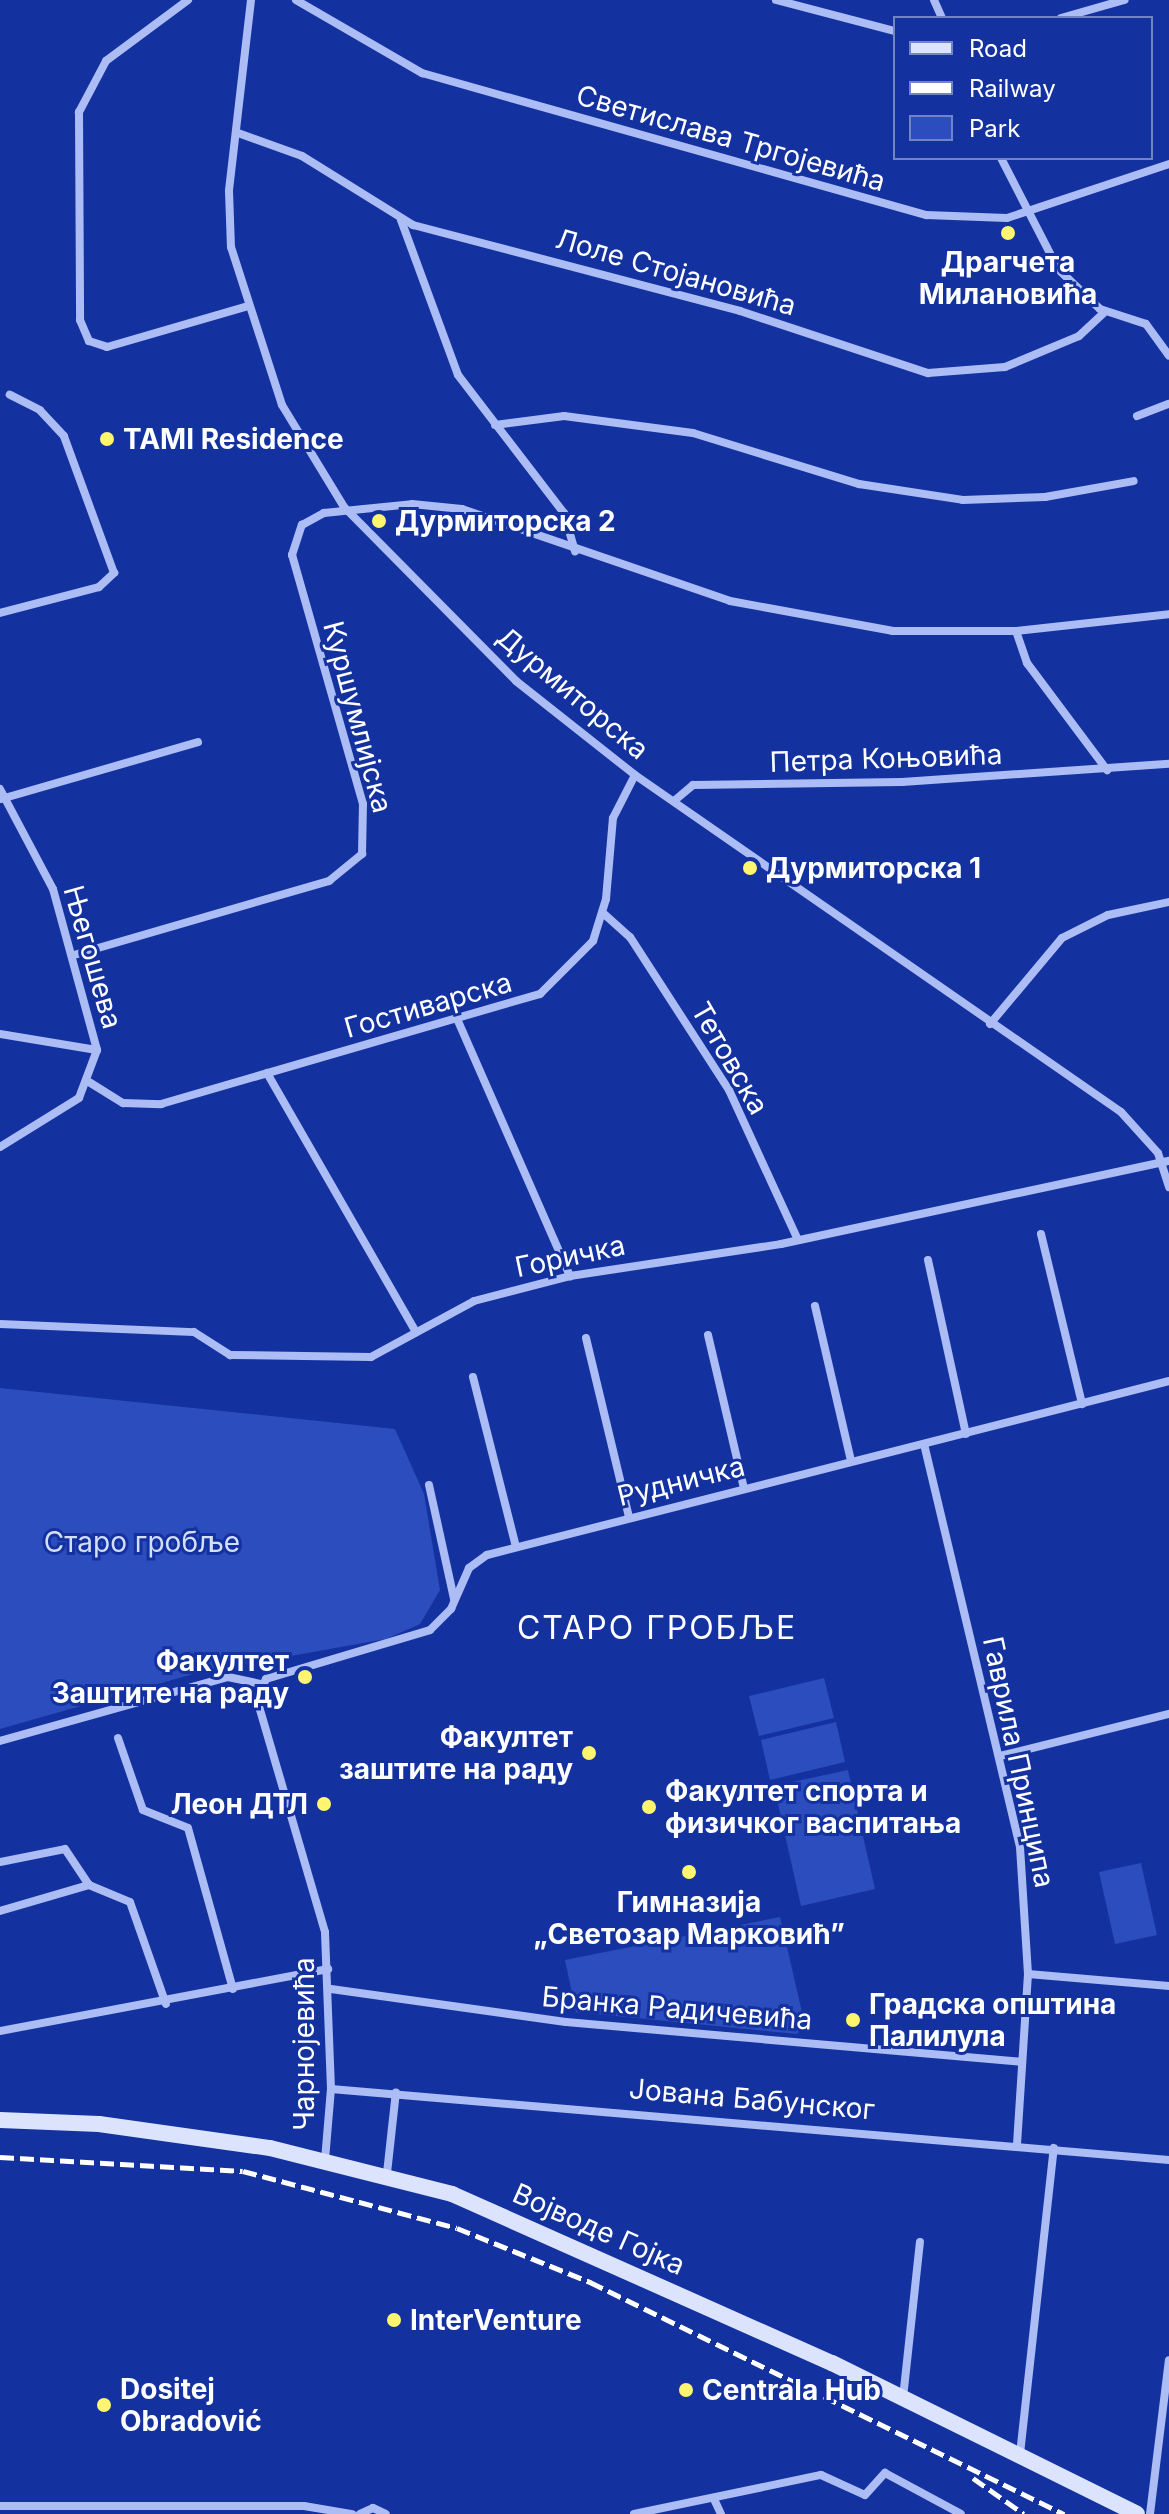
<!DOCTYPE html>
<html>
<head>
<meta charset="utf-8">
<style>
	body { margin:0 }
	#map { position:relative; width:1169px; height:2514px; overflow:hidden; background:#14329f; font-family:Inter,sans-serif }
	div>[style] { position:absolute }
	.green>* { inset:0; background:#2b4dbe }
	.street>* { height:8px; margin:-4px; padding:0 4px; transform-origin:4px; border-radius:4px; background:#acbcf4 }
	.secondary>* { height:16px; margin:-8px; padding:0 8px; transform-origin:8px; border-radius:8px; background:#dce3fd }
	.rail>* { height:5px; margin-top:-2.5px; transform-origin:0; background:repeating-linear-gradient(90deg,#fff 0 14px,transparent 0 20px) }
	.dots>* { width:22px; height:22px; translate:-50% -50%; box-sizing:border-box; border:4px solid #14329f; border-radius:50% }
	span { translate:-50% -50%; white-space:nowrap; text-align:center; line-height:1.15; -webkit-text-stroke:6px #14329f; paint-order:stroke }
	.street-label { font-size:28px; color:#fff }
	.poi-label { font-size:28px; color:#fff; font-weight:700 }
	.left { translate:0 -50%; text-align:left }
	.right { translate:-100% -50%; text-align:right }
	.park-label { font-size:28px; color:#d4defd }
	.quarter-label { font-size:32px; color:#fff; letter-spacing:2px }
	.legend { position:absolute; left:893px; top:16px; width:260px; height:144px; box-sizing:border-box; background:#14329f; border:2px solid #7284c5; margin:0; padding:10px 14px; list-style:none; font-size:24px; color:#fff }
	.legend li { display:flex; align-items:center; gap:16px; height:40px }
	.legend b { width:40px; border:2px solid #7284c5 }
</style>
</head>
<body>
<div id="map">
	<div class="green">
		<i style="clip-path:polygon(0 1388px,395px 1429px,424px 1494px,440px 1590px,420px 1624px,386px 1639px,200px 1672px,0 1729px)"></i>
		<i style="clip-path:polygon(824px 1678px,834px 1718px,759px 1736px,749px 1696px)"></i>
		<i style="clip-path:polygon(836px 1722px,845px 1762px,770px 1780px,761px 1740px)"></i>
		<i style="clip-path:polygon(848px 1770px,875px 1889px,801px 1906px,774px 1786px)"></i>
		<i style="clip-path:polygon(1141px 1863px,1157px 1935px,1115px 1944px,1099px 1872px)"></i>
		<i style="clip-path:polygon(780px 1917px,805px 2025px,797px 2034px,576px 2012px,565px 1960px)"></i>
	</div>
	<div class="street">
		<i style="left:188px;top:0;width:102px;rotate:143.4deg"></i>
		<i style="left:106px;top:61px;width:58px;rotate:117.9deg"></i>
		<i style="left:79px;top:112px;width:208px;rotate:89.7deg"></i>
		<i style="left:80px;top:320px;width:23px;rotate:67deg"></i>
		<i style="left:89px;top:341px;width:19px;rotate:18deg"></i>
		<i style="left:107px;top:347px;width:144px;rotate:-16.2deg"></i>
		<i style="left:251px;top:0;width:192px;rotate:96.6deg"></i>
		<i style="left:229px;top:191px;width:56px;rotate:88deg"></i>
		<i style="left:231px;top:247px;width:166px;rotate:72.1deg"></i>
		<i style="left:282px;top:405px;width:119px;rotate:58.7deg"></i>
		<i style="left:344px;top:507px;width:245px;rotate:45.3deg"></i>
		<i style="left:516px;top:681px;width:152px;rotate:38.3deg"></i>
		<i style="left:635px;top:775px;width:591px;rotate:34.74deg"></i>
		<i style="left:1121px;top:1112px;width:55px;rotate:47.9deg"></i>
		<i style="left:1158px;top:1153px;width:36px;rotate:72deg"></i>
		<i style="left:296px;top:0;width:146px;rotate:30.1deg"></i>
		<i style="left:422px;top:73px;width:524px;rotate:15.73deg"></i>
		<i style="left:926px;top:215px;width:81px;rotate:2.1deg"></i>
		<i style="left:1007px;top:218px;width:171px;rotate:-18.4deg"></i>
		<i style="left:776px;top:0;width:123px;rotate:14.6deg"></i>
		<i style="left:934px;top:0;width:20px;rotate:66deg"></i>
		<i style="left:1061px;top:18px;width:66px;rotate:-15.9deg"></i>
		<i style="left:238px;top:133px;width:68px;rotate:19.8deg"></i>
		<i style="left:302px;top:156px;width:131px;rotate:31.9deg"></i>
		<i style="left:413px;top:225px;width:338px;rotate:14.7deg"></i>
		<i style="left:740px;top:311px;width:198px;rotate:18.3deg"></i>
		<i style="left:928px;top:373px;width:77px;rotate:-4.5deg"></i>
		<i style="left:1005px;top:367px;width:80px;rotate:-22.7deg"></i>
		<i style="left:1079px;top:336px;width:35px;rotate:-43deg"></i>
		<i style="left:1001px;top:158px;width:125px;rotate:62.8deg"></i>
		<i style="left:1058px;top:269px;width:58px;rotate:43.6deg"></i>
		<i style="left:1100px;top:309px;width:48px;rotate:18.1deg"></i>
		<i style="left:1146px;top:324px;width:39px;rotate:54deg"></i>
		<i style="left:401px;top:220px;width:165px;rotate:69.8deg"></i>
		<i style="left:458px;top:375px;width:174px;rotate:52.5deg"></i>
		<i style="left:564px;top:513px;width:40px;rotate:74deg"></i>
		<i style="left:1137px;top:416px;width:34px;rotate:-21deg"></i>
		<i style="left:495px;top:425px;width:70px;rotate:-7.4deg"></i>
		<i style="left:564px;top:416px;width:130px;rotate:7.5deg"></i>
		<i style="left:693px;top:433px;width:174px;rotate:17.1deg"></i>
		<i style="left:859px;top:484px;width:105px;rotate:8.7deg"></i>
		<i style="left:963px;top:500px;width:82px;rotate:-2.1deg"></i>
		<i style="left:1045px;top:497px;width:90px;rotate:-10.2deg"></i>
		<i style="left:0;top:613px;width:102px;rotate:-14.7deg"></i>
		<i style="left:99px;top:587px;width:21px;rotate:-43deg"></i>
		<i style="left:114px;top:573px;width:146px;rotate:-110.1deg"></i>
		<i style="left:64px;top:436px;width:35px;rotate:-133deg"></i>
		<i style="left:40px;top:410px;width:34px;rotate:-153deg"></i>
		<i style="left:1016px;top:631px;width:34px;rotate:71deg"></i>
		<i style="left:1027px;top:663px;width:134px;rotate:53.2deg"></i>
		<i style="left:0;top:789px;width:113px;rotate:62.1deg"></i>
		<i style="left:53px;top:889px;width:167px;rotate:74.7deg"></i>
		<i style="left:97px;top:1050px;width:51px;rotate:110.6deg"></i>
		<i style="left:79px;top:1098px;width:93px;rotate:148.2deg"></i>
		<i style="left:1px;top:799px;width:205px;rotate:-16.1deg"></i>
		<i style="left:674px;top:801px;width:25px;rotate:-40deg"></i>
		<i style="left:693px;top:785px;width:209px;rotate:-0.8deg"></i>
		<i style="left:902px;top:782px;width:268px;rotate:-3.9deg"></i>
		<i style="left:603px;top:913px;width:36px;rotate:42deg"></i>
		<i style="left:630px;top:937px;width:182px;rotate:57.1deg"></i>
		<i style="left:729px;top:1090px;width:165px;rotate:65.3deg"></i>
		<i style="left:74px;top:955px;width:266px;rotate:-16.2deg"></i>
		<i style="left:329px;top:881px;width:43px;rotate:-39.3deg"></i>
		<i style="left:362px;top:854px;width:50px;rotate:-88.9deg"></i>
		<i style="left:363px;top:804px;width:259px;rotate:-105.9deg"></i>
		<i style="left:292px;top:555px;width:32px;rotate:-72deg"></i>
		<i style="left:302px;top:525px;width:25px;rotate:-29deg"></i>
		<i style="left:324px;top:513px;width:88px;rotate:-5.8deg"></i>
		<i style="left:412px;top:504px;width:50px;rotate:5.7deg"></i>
		<i style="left:462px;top:509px;width:283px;rotate:18.9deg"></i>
		<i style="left:730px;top:601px;width:166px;rotate:10.4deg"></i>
		<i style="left:893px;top:631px;width:123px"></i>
		<i style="left:1016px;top:631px;width:154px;rotate:-6.3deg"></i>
		<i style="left:458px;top:1021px;width:279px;rotate:66.3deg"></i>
		<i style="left:990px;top:1024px;width:112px;rotate:-50.1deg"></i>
		<i style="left:1062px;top:938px;width:51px;rotate:-26.6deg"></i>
		<i style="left:1108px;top:915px;width:62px;rotate:-12deg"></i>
		<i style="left:0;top:1034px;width:98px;rotate:9.4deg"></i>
		<i style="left:267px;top:1073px;width:299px;rotate:60.1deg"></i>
		<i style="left:89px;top:1082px;width:40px;rotate:32deg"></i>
		<i style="left:123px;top:1103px;width:38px;rotate:2deg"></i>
		<i style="left:161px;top:1104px;width:395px;rotate:-16.2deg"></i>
		<i style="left:540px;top:994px;width:75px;rotate:-45deg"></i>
		<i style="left:593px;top:941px;width:44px;rotate:-72.8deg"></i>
		<i style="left:606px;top:899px;width:81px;rotate:-85.1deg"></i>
		<i style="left:613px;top:818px;width:48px;rotate:-62.9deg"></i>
		<i style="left:1041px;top:1234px;width:175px;rotate:76.4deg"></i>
		<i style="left:928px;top:1260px;width:178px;rotate:77.7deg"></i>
		<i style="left:815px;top:1306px;width:159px;rotate:76.9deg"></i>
		<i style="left:0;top:1324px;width:194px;rotate:2.4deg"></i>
		<i style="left:194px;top:1332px;width:43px;rotate:32.6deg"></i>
		<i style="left:230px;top:1355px;width:141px;rotate:0.8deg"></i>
		<i style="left:371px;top:1357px;width:117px;rotate:-28.5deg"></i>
		<i style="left:474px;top:1301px;width:99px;rotate:-14.6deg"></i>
		<i style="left:570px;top:1276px;width:213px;rotate:-8.6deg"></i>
		<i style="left:781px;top:1244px;width:397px;rotate:-12.1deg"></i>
		<i style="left:708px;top:1335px;width:157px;rotate:76.8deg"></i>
		<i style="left:586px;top:1338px;width:184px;rotate:76.5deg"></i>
		<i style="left:473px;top:1377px;width:175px;rotate:75.8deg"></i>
		<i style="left:924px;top:1444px;width:414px;rotate:76.6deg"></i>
		<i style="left:1020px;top:1847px;width:127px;rotate:86.4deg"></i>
		<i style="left:1028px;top:1974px;width:169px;rotate:93.7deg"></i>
		<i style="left:429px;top:1485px;width:117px;rotate:77.6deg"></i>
		<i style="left:118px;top:1738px;width:76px;rotate:70.9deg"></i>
		<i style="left:143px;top:1810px;width:48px;rotate:21.8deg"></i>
		<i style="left:188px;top:1828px;width:167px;rotate:74.4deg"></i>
		<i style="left:0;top:1741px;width:237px;rotate:-15.7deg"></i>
		<i style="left:228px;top:1677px;width:33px;rotate:12deg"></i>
		<i style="left:1000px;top:1756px;width:174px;rotate:-14deg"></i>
		<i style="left:0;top:1862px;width:66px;rotate:-11.3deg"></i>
		<i style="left:65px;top:1849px;width:43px;rotate:56.3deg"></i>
		<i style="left:89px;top:1885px;width:44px;rotate:22.5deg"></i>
		<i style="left:130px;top:1902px;width:108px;rotate:70.6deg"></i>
		<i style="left:0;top:1911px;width:93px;rotate:-16.3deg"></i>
		<i style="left:1028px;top:1974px;width:142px;rotate:4.9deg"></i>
		<i style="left:331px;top:1989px;width:237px;rotate:8deg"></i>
		<i style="left:566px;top:2022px;width:457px;rotate:5deg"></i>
		<i style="left:0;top:2031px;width:334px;rotate:-10.7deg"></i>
		<i style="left:331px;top:2089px;width:841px;rotate:4.84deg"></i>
		<i style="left:325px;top:2160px;width:71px;rotate:-85.2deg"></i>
		<i style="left:331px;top:2089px;width:157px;rotate:-92.2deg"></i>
		<i style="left:325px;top:1932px;width:243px;rotate:-106.3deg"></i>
		<i style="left:257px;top:1699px;width:22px;rotate:-66deg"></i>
		<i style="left:266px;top:1679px;width:171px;rotate:-16.6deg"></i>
		<i style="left:430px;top:1630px;width:30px;rotate:-45deg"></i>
		<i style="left:451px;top:1609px;width:45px;rotate:-66.3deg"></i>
		<i style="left:469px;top:1568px;width:22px;rotate:-36deg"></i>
		<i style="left:487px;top:1555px;width:704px;rotate:-14.31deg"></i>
		<i style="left:387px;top:2173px;width:81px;rotate:-83.7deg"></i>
		<i style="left:903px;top:2398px;width:157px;rotate:-83.8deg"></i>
		<i style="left:1020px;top:2454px;width:308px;rotate:-83.7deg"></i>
		<i style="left:714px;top:2499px;width:17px;rotate:65deg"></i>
		<i style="left:0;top:2506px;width:304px"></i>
		<i style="left:304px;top:2506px;width:49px;rotate:9.5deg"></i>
		<i style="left:360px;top:2514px;width:14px;rotate:-25deg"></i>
		<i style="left:373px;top:2508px;width:14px;rotate:25deg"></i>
		<i style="left:634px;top:2514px;width:191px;rotate:-11.8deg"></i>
		<i style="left:821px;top:2475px;width:48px;rotate:24.4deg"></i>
		<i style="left:865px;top:2495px;width:30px;rotate:-48deg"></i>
		<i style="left:885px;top:2473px;width:86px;rotate:28.3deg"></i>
		<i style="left:1150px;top:2514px;width:155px;rotate:-83deg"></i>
	</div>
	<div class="secondary">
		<i style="left:0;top:2120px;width:99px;rotate:2.3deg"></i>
		<i style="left:99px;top:2124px;width:173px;rotate:8deg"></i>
		<i style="left:270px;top:2148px;width:188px;rotate:14.2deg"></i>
		<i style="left:452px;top:2194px;width:416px;rotate:24deg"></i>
		<i style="left:832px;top:2363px;width:340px;rotate:26.3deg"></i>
	</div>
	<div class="rail">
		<i style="left:0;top:2157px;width:243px;rotate:3.3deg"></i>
		<i style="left:243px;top:2171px;width:221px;rotate:14.9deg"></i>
		<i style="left:457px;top:2228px;width:144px;rotate:22.1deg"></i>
		<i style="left:590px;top:2282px;width:528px;rotate:26.08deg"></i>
		<i style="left:973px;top:2478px;width:62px;rotate:35.2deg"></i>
	</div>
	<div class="dots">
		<i style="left:1008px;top:233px;background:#fff56f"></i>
		<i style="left:107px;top:439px;background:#fff56f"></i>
		<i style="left:379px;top:521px;background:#fff56f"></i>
		<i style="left:750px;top:868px;background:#fff56f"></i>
		<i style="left:305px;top:1677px;background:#fff56f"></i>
		<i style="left:589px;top:1753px;background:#fff56f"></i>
		<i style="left:324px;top:1804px;background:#fff56f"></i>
		<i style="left:649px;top:1807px;background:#fff56f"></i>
		<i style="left:689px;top:1872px;background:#fff56f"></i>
		<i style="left:853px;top:2020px;background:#fff56f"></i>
		<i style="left:394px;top:2320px;background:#fff56f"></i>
		<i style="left:686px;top:2390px;background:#fff56f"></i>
		<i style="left:104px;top:2405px;background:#fff56f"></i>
	</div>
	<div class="street-label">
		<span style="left:731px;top:138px;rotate:16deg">Светислава Тргојевића</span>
		<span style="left:676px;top:272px;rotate:16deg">Лоле Стојановића</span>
		<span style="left:573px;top:693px;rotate:40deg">Дурмиторска</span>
		<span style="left:358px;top:717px;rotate:75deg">Куршумлијска</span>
		<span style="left:886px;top:758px;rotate:-2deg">Петра Коњовића</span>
		<span style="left:93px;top:957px;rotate:74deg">Његошева</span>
		<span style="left:428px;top:1005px;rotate:-16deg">Гостиварска</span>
		<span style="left:730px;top:1058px;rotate:60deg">Тетовска</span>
		<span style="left:570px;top:1256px;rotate:-12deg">Горичка</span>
		<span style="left:681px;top:1481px;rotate:-14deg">Рудничка</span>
		<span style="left:1019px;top:1762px;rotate:78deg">Гаврила Принципа</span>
		<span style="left:677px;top:2008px;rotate:5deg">Бранка Радичевића</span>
		<span style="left:304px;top:2044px;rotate:-90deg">Чарнојевића</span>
		<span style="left:752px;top:2099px;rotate:5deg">Јована Бабунског</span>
		<span style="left:599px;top:2229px;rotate:24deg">Војводе Гојка</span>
	</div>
	<div class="poi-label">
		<span style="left:1008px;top:278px">Драгчета<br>Милановића</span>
		<span class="left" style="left:123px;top:439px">TAMI Residence</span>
		<span class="left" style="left:395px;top:521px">Дурмиторска 2</span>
		<span class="left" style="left:766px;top:868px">Дурмиторска 1</span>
		<span class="right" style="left:289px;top:1677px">Факултет<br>Заштите на раду</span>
		<span class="right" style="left:573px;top:1753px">Факултет<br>заштите на раду</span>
		<span class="left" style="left:665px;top:1807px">Факултет спорта и<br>физичког васпитања</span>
		<span class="right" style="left:308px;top:1804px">Леон ДТЛ</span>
		<span style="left:689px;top:1918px">Гимназија<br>„Светозар Марковић”</span>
		<span class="left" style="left:869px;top:2020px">Градска општина<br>Палилула</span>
		<span class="left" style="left:410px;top:2320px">InterVenture</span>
		<span class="left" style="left:120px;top:2405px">Dositej<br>Obradović</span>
		<span class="left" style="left:702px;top:2390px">Centrala Hub</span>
	</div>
	<div class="park-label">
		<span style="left:142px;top:1542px">Старо гробље</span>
	</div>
	<div class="quarter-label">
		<span style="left:657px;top:1628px">СТАРО ГРОБЉЕ</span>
	</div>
	<ul class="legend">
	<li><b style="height:10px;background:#dce3fd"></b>Road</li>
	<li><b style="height:10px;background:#fff"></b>Railway</li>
	<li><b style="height:22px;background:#2b4dbe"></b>Park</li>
	</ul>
</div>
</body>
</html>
